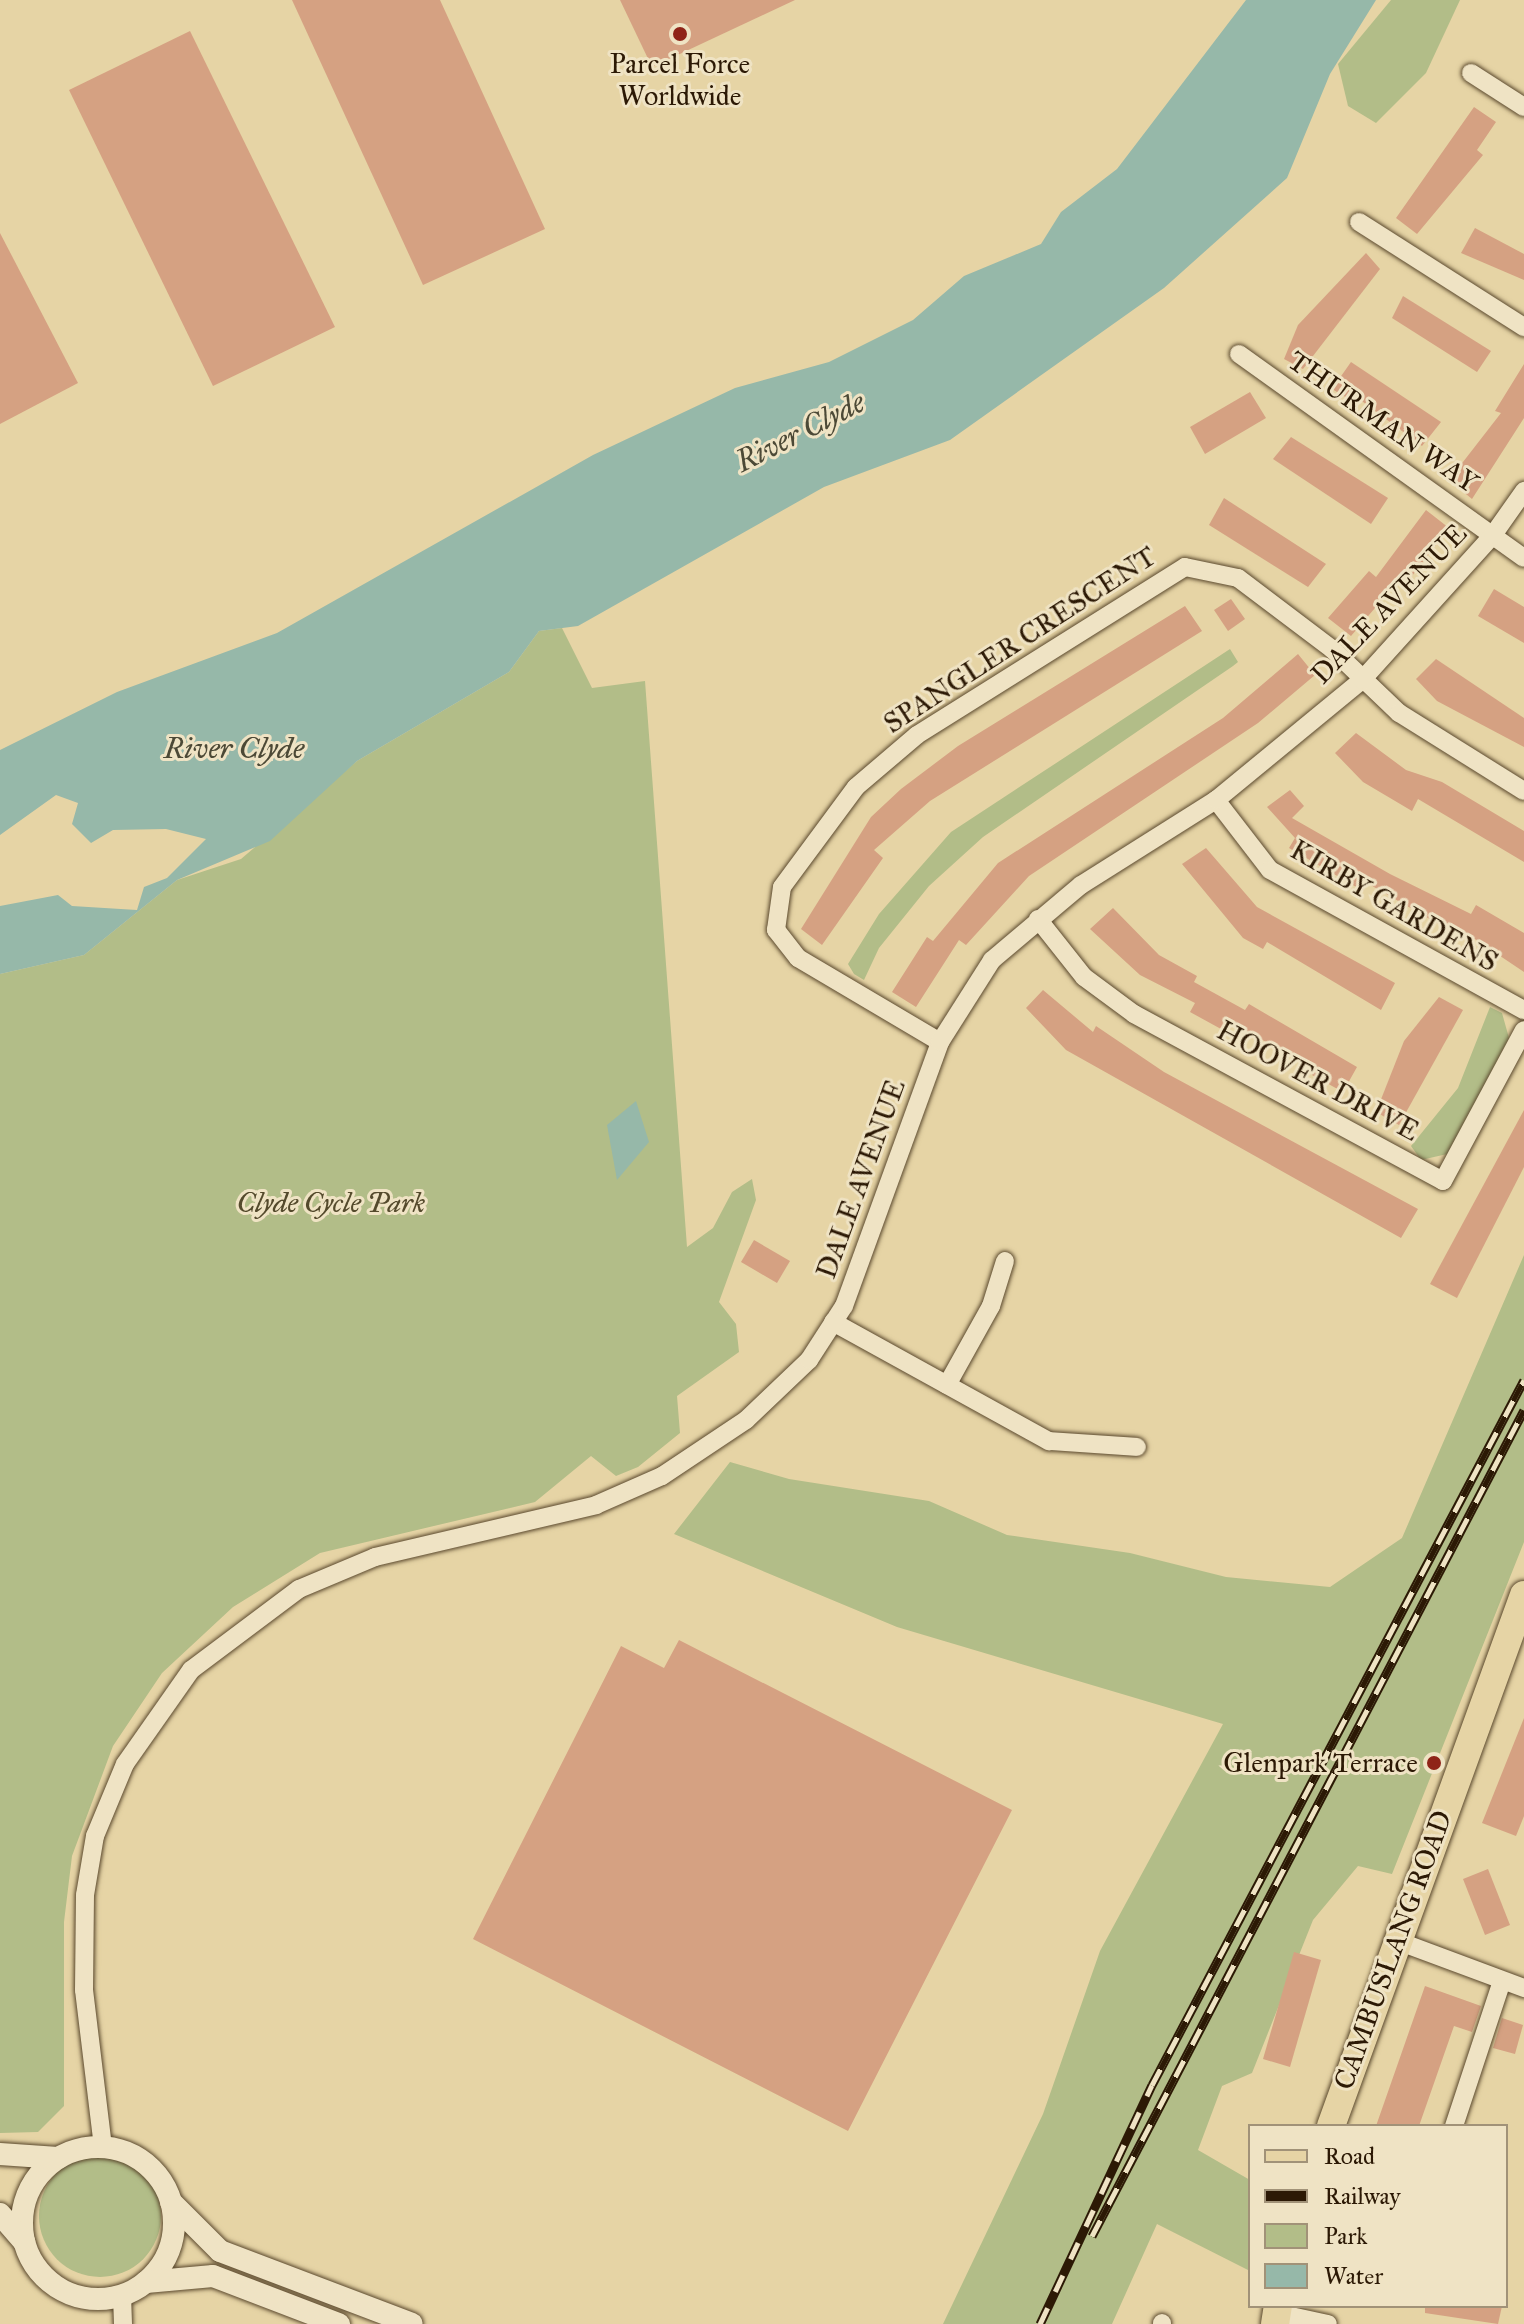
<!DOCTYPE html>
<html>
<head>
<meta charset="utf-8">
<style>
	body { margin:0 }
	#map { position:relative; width:1524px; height:2324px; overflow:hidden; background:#e6d4a5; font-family:"IM FELL Great Primer",serif }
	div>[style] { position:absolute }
	.green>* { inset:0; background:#b2bd88 }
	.round { border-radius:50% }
	.water>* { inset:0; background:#96b8a9 }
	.building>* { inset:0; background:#d5a182 }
	.roads { filter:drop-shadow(0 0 2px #5a482d) drop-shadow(0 0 2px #5a482d) }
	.minor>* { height:18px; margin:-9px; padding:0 9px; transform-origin:9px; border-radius:9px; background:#efe3c4 }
	.tertiary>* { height:22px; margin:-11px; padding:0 11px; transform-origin:11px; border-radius:11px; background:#efe3c4 }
	.tertiary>.ring { margin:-11px; padding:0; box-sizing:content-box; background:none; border:22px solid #efe3c4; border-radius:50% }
	.primary>* { height:28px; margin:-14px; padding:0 14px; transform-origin:14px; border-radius:14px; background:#e6d4a5 }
	.rail>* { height:9px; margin-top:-4.5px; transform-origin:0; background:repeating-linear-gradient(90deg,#efe3c4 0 18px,#2c1905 0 36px); box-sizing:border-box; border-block:2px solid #2c1905 }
	.dots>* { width:22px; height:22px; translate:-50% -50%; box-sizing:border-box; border:4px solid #efe3c4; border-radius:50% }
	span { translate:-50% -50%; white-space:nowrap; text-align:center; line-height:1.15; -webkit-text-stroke:6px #efe3c4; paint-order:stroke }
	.poi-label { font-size:28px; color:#2c1905 }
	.right { translate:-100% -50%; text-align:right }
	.street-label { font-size:28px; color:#2c1905 }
	.park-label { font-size:28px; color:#544a2c; font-style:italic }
	.water-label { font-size:30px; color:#4c4936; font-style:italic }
	.legend { position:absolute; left:1248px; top:2124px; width:260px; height:184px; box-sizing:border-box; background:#efe3c4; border:2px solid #a19278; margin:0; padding:10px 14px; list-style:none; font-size:24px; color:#2c1905 }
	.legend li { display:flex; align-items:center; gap:16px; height:40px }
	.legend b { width:40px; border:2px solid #a19278 }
</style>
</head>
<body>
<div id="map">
	<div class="green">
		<i style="clip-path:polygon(1391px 0,1460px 0,1426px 73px,1376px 123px,1348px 106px,1338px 64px)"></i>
		<i style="clip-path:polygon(562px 628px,592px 688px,645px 681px,687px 1247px,713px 1228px,732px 1192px,752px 1179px,756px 1200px,719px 1302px,736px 1324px,739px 1352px,677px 1396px,680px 1433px,638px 1467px,616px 1476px,591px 1456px,535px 1502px,320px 1553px,233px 1607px,162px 1673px,113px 1746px,72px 1856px,64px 1922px,64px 2106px,38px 2132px,0 2133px,0 974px,84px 955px,177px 880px,241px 859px,357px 761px,509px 672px,539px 631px)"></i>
		<i style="clip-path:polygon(1230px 649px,1238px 662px,1233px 666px,983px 837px,929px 886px,879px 948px,864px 980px,854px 974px,848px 964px,879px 914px,951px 832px)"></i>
		<i style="clip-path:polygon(1490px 1007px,1502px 1013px,1509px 1038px,1447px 1154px,1421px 1160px,1411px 1146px,1458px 1088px)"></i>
		<i style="clip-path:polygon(1524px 1255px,1524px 1542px,1392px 1874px,1358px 1866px,1313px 1920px,1252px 2073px,1222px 2086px,1198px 2150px,1250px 2180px,1248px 2270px,1157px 2224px,1112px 2324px,943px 2324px,1043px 2114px,1100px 1951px,1223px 1724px,897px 1627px,674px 1534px,730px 1462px,789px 1479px,929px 1501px,1007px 1535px,1130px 1553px,1226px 1577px,1330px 1587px,1402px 1538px)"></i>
		<i class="round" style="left:39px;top:2155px;width:122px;height:122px"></i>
	</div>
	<div class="water">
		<i style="clip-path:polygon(1246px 0,1376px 0,1330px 74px,1287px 178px,1164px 288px,950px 440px,824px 487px,578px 626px,539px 631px,509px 672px,357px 761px,270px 841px,177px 880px,84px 955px,0 974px,0 906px,58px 895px,72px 906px,137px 910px,144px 887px,167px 878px,206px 839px,166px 829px,113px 830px,91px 843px,72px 824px,78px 803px,56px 795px,0 835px,0 750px,117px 692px,277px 633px,593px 455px,735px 388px,829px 362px,913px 320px,964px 276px,1041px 244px,1061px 212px,1117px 169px)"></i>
		<i style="clip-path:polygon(636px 1101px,649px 1142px,617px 1180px,607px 1125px)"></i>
	</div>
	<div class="building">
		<i style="clip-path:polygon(292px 0,440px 0,545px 229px,423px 285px)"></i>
		<i style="clip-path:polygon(620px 0,795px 0,652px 67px)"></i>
		<i style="clip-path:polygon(190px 31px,335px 327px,213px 386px,69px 90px)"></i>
		<i style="clip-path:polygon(1474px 107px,1496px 122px,1477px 150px,1483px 155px,1417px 234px,1396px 218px)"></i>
		<i style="clip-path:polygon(1475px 228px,1524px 254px,1524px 280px,1461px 253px)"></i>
		<i style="clip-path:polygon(0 233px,78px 383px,0 424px)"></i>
		<i style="clip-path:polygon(1366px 253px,1380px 269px,1303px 369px,1284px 359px,1298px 325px)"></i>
		<i style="clip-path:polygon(1403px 296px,1491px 351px,1477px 372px,1392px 318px)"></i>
		<i style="clip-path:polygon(1351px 362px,1441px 422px,1422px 446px,1355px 396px,1352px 401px,1332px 389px)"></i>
		<i style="clip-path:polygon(1524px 364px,1524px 418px,1472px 499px,1449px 480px,1501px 413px,1495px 411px)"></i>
		<i style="clip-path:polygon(1250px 392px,1266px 418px,1205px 454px,1190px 427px)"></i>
		<i style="clip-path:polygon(1291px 437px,1388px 498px,1371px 524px,1273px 459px)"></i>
		<i style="clip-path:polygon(1224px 498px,1326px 564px,1308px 587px,1209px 525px)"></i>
		<i style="clip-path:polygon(1426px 510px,1449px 528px,1405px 585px,1399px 580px,1351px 636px,1328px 618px,1369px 571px,1376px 577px)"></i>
		<i style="clip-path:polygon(1494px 589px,1524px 607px,1524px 643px,1478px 616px)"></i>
		<i style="clip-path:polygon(1231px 599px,1245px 619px,1228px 631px,1214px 610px)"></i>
		<i style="clip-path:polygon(1185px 606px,1202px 631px,930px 801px,874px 850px,883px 858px,822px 945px,801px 929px,871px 817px,901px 789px,958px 746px)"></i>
		<i style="clip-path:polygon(1298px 654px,1315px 675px,1258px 723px,1029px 876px,966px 945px,959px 940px,916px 1007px,892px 992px,927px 937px,933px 941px,998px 863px,1223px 718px)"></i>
		<i style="clip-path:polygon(1436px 659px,1524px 718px,1524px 747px,1437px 701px,1416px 679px)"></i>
		<i style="clip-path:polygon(1356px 733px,1406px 770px,1442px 782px,1524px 831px,1524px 862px,1418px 799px,1412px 811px,1363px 782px,1335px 753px)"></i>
		<i style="clip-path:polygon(1290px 790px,1304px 806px,1292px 818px,1390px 874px,1471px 914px,1476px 905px,1524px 933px,1524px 972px,1451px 923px,1447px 929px,1367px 883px,1363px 891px,1289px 848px,1295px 838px,1267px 807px)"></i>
		<i style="clip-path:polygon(1206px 848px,1257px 907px,1395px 983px,1381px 1010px,1267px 942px,1263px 949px,1243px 938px,1182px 864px)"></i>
		<i style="clip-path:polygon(1113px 908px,1159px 955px,1197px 976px,1194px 982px,1245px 1010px,1249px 1004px,1357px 1067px,1343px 1092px,1312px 1075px,1315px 1069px,1226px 1020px,1221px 1029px,1190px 1012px,1195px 1003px,1140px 975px,1090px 929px)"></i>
		<i style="clip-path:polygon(1043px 990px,1093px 1032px,1096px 1026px,1164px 1072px,1418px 1209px,1401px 1238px,1066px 1050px,1026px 1008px)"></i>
		<i style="clip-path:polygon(1439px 997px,1463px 1010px,1399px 1125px,1376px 1112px,1404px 1041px)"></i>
		<i style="clip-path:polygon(1524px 1110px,1524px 1167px,1457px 1298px,1430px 1284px)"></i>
		<i style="clip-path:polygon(754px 1240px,790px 1261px,777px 1283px,741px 1262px)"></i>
		<i style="clip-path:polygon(679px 1640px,1012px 1810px,848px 2131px,473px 1939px,621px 1646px,664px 1668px)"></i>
		<i style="clip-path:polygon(1524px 1718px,1524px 1816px,1516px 1836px,1482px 1823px)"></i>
		<i style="clip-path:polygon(1488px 1869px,1510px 1925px,1485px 1935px,1463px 1879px)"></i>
		<i style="clip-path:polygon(1294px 1952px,1321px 1960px,1290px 2067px,1263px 2059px)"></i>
		<i style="clip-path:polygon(1425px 1986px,1481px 2006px,1472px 2032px,1454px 2026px,1419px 2126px,1376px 2126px)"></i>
		<i style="clip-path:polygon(1502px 2018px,1523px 2025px,1515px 2054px,1493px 2048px)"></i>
		<i style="clip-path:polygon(1425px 2306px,1502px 2306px,1498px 2324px,1425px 2313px)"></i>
	</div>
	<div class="roads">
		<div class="minor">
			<i style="left:1471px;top:73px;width:63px;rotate:32.7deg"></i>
			<i style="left:1359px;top:222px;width:196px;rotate:32.5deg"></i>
			<i style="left:1239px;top:354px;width:350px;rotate:35.6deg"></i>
			<i style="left:1216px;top:800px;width:88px;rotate:52.4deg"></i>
			<i style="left:1270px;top:870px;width:290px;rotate:28.9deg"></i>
			<i style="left:1038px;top:919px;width:74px;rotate:51.6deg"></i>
			<i style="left:1084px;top:977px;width:62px;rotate:36.5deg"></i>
			<i style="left:1134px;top:1014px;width:351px;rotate:28.4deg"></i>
			<i style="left:1443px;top:1181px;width:171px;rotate:-61.8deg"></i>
			<i style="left:940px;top:1042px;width:165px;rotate:-149.4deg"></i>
			<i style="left:798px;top:958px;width:36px;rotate:-128deg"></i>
			<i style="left:776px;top:930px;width:43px;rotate:-82.1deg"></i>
			<i style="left:782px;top:887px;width:124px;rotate:-53.5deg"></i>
			<i style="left:856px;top:787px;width:80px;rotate:-40.4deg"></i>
			<i style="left:917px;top:735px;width:316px;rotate:-32.1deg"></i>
			<i style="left:1185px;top:567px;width:54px;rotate:11.7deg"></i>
			<i style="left:1238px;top:578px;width:118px;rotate:37.1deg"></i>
			<i style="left:1332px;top:649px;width:93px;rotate:43.7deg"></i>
			<i style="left:1399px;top:713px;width:147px;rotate:32deg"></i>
			<i style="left:833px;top:1322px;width:247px;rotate:28.9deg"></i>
			<i style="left:1049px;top:1441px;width:88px;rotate:3.9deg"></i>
			<i style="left:947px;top:1385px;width:90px;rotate:-60.9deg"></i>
			<i style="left:991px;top:1306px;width:47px;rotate:-72.7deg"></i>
			<i style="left:1395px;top:1940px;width:138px;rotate:20.4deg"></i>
			<i style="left:1454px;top:2126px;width:153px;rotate:-71.7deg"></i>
			<i style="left:103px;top:2147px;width:158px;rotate:-96.9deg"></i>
			<i style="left:84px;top:1990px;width:95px;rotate:-89.4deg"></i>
			<i style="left:85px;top:1895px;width:60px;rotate:-80.4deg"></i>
			<i style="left:95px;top:1836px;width:78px;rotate:-67.4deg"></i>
			<i style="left:125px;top:1764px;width:115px;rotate:-54.9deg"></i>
			<i style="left:191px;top:1670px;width:135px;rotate:-36.9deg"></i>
			<i style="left:299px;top:1589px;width:82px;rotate:-22.8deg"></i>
			<i style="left:375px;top:1557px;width:227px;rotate:-13.2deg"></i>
			<i style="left:596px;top:1505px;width:72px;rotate:-23.7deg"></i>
			<i style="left:662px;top:1476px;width:101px;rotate:-33.7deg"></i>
			<i style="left:746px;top:1420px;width:87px;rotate:-43.6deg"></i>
			<i style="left:809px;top:1360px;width:64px;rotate:-57.1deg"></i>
			<i style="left:844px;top:1306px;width:281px;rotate:-70deg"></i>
			<i style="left:940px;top:1042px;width:97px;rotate:-57.6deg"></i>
			<i style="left:992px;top:960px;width:116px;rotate:-40.1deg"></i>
			<i style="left:1081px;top:885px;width:160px;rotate:-32.2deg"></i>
			<i style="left:1216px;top:800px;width:189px;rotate:-39.4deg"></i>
			<i style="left:1362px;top:680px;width:195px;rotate:-47.9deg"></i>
			<i style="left:1493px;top:535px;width:54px;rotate:-54.8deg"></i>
			<i style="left:122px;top:2295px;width:29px;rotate:88deg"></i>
			<i style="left:1277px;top:2313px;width:52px;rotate:12.2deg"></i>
			<i style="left:1162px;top:2324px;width:1px;rotate:-90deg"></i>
		</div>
		<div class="tertiary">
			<i class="ring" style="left:22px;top:2147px;width:130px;height:130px"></i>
			<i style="left:0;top:2154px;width:58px;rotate:3.9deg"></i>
			<i style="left:171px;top:2202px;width:69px;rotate:45deg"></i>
			<i style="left:220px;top:2251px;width:205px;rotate:20.8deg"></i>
			<i style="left:0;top:2214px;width:37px;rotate:49deg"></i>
			<i style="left:146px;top:2282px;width:67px;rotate:-5.1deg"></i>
			<i style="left:213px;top:2276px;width:135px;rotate:20.9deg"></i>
		</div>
		<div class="primary">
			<i style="left:1331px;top:2126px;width:565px;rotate:-70.03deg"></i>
			<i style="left:1275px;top:2324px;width:18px;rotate:-81deg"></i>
		</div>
	</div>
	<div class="rail">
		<i style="left:1092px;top:2236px;width:932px;rotate:-62.39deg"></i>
		<i style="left:1040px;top:2324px;width:264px;rotate:-64.9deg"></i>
		<i style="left:1152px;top:2085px;width:797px;rotate:-62.18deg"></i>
	</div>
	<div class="dots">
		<i style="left:680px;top:34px;background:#8f2418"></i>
		<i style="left:1434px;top:1763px;background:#8f2418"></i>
	</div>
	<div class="poi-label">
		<span style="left:680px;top:80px">Parcel Force<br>Worldwide</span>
		<span class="right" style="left:1418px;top:1763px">Glenpark Terrace</span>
	</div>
	<div class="street-label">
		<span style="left:1383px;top:422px;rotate:35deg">THURMAN WAY</span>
		<span style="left:1389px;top:604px;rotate:-46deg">DALE AVENUE</span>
		<span style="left:1020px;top:640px;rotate:-33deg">SPANGLER CRESCENT</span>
		<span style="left:1394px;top:906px;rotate:30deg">KIRBY GARDENS</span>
		<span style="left:1318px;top:1081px;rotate:28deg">HOOVER DRIVE</span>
		<span style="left:861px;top:1179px;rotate:-70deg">DALE AVENUE</span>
		<span style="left:1393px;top:1950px;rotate:-70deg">CAMBUSLANG ROAD</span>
	</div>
	<div class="park-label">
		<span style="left:331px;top:1203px">Clyde Cycle Park</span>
	</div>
	<div class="water-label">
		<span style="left:800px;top:432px;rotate:-27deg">River Clyde</span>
		<span style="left:234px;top:748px">River Clyde</span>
	</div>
	<ul class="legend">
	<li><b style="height:10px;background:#e6d4a5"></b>Road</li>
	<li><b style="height:10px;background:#2c1905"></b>Railway</li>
	<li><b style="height:22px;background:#b2bd88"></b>Park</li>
	<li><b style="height:22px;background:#96b8a9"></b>Water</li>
	</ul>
</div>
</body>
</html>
